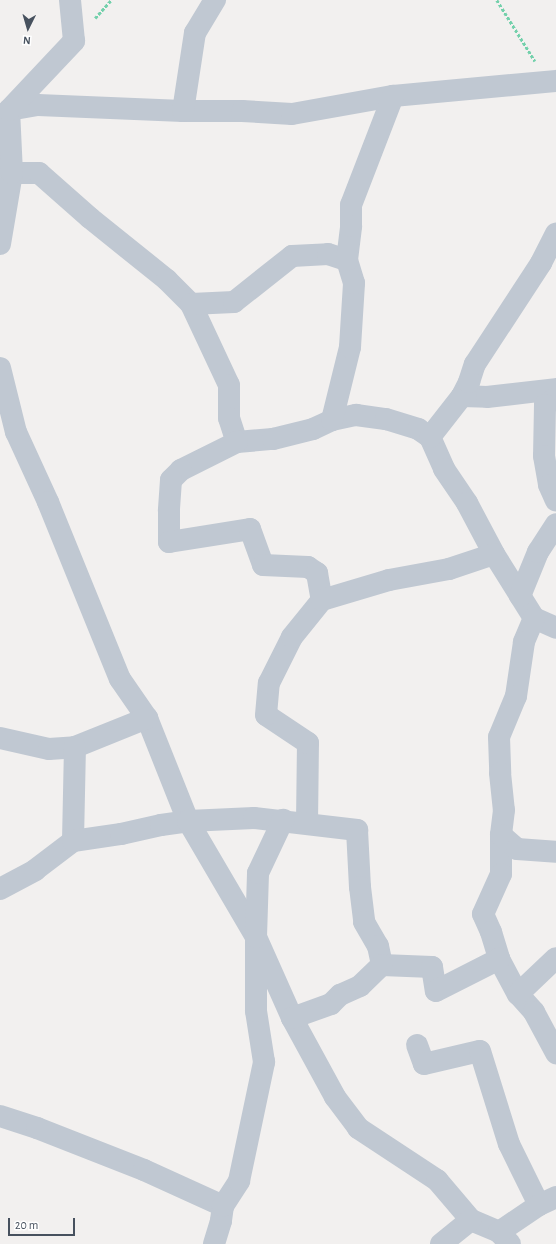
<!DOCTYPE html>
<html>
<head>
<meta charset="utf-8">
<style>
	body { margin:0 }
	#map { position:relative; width:556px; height:1244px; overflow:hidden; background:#f2f0ef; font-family:"Alegreya Sans",sans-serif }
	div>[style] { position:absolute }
	.path>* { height:2.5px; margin-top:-1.25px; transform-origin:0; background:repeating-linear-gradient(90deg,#73d0ab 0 3px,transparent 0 5px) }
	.minor>* { height:22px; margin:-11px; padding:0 11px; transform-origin:11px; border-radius:11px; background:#c0c8d2 }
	span { translate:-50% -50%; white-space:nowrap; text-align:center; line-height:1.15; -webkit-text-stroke:3px #fff; paint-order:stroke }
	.north { position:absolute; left:8px; top:8px; width:40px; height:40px; -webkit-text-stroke:3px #fff; paint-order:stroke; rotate:185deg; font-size:11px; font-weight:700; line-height:16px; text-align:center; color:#47515e }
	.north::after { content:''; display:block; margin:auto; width:14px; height:18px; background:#47515e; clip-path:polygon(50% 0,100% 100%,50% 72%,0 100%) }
	.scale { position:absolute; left:8px; top:1218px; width:67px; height:18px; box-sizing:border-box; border:2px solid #47515e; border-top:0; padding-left:5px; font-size:12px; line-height:14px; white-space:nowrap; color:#47515e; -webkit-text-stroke:3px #fff; paint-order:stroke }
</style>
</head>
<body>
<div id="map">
	<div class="path">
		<i style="left:497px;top:0;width:72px;rotate:58.1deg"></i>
		<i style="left:95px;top:18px;width:24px;rotate:-48deg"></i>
	</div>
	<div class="minor">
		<i style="left:9px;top:110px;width:29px;rotate:-10deg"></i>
		<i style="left:38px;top:105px;width:145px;rotate:2.4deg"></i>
		<i style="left:183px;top:111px;width:59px"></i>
		<i style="left:242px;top:111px;width:50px;rotate:3.4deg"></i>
		<i style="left:292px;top:114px;width:103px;rotate:-10.1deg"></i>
		<i style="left:393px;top:96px;width:164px;rotate:-5.3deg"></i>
		<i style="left:183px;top:111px;width:79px;rotate:-81.3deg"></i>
		<i style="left:195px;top:33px;width:39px;rotate:-59deg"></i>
		<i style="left:0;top:163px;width:16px;rotate:40deg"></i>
		<i style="left:12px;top:173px;width:27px"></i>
		<i style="left:39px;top:173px;width:68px;rotate:41.4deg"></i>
		<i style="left:90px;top:218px;width:99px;rotate:38.8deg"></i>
		<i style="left:167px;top:280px;width:34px;rotate:45deg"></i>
		<i style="left:191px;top:304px;width:89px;rotate:64.9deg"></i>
		<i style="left:229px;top:385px;width:33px;rotate:90deg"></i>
		<i style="left:229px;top:418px;width:25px;rotate:72deg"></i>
		<i style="left:237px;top:442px;width:36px;rotate:-5deg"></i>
		<i style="left:273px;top:439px;width:41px;rotate:-14deg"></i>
		<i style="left:313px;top:429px;width:21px;rotate:-25deg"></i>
		<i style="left:332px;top:420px;width:25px;rotate:-12deg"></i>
		<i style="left:356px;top:415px;width:30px;rotate:8deg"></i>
		<i style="left:386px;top:419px;width:34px;rotate:17deg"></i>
		<i style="left:418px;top:429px;width:14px;rotate:34deg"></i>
		<i style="left:430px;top:437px;width:35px;rotate:66deg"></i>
		<i style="left:444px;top:469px;width:41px;rotate:55.9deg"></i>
		<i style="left:467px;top:503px;width:58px;rotate:62.1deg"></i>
		<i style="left:494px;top:554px;width:75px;rotate:58deg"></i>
		<i style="left:534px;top:618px;width:24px;rotate:24deg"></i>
		<i style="left:0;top:244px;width:72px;rotate:-80.4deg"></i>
		<i style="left:12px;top:173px;width:63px;rotate:-92.7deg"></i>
		<i style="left:9px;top:110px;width:95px;rotate:-46.7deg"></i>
		<i style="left:74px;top:41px;width:41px;rotate:-95.6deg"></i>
		<i style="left:191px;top:304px;width:43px;rotate:-2.7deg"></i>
		<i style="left:234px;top:302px;width:74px;rotate:-38.4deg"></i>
		<i style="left:292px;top:256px;width:36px;rotate:-3deg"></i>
		<i style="left:328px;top:254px;width:20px;rotate:18deg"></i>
		<i style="left:0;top:368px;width:66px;rotate:76deg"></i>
		<i style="left:16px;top:432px;width:77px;rotate:65.4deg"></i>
		<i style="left:48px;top:502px;width:191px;rotate:67.9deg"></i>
		<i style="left:120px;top:679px;width:47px;rotate:55.3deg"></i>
		<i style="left:147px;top:718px;width:111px;rotate:68.3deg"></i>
		<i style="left:188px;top:821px;width:134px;rotate:59.6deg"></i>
		<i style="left:256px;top:937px;width:89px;rotate:66deg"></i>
		<i style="left:292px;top:1018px;width:90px;rotate:61.4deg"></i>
		<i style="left:335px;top:1097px;width:39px;rotate:53deg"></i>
		<i style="left:358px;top:1128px;width:95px;rotate:33.4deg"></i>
		<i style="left:437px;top:1180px;width:52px;rotate:49.6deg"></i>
		<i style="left:471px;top:1220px;width:30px;rotate:23deg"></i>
		<i style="left:499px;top:1232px;width:16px;rotate:47deg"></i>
		<i style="left:462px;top:396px;width:25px;rotate:2deg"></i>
		<i style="left:487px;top:397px;width:69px;rotate:-6.6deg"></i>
		<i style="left:556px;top:398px;width:13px;rotate:148deg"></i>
		<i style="left:545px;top:405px;width:51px;rotate:91.1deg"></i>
		<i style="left:544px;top:456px;width:29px;rotate:80deg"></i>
		<i style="left:549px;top:485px;width:17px;rotate:66deg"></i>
		<i style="left:332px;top:420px;width:75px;rotate:-76.1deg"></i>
		<i style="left:350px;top:347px;width:64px;rotate:-86.4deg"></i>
		<i style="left:354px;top:283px;width:24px;rotate:-107deg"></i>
		<i style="left:347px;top:260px;width:34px;rotate:-83deg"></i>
		<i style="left:351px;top:226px;width:21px;rotate:-90deg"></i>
		<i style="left:351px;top:205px;width:117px;rotate:-68.9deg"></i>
		<i style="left:430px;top:437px;width:52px;rotate:-52deg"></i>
		<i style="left:462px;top:396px;width:16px;rotate:-63deg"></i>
		<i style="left:469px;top:382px;width:19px;rotate:-72deg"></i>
		<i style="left:475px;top:364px;width:121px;rotate:-56.8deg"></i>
		<i style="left:541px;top:263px;width:33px;rotate:-63deg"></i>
		<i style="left:237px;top:442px;width:63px;rotate:153.4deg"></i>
		<i style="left:181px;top:470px;width:14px;rotate:135deg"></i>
		<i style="left:171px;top:480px;width:31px;rotate:94deg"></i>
		<i style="left:169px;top:511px;width:31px;rotate:90deg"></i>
		<i style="left:169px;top:542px;width:82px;rotate:-9.1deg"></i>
		<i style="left:250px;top:529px;width:38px;rotate:70deg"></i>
		<i style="left:263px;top:565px;width:45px;rotate:2.5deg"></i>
		<i style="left:308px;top:567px;width:11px;rotate:34deg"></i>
		<i style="left:317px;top:573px;width:27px;rotate:80deg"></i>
		<i style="left:520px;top:596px;width:48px;rotate:-67.8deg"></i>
		<i style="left:538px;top:552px;width:33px;rotate:-57deg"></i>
		<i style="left:534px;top:618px;width:26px;rotate:113deg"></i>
		<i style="left:524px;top:642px;width:55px;rotate:98.4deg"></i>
		<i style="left:516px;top:696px;width:44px;rotate:112.5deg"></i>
		<i style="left:499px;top:737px;width:36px;rotate:88deg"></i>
		<i style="left:500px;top:773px;width:37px;rotate:84deg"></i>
		<i style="left:504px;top:810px;width:25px;rotate:97deg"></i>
		<i style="left:501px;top:835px;width:39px;rotate:90deg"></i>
		<i style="left:501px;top:874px;width:44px;rotate:114.2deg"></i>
		<i style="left:483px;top:914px;width:20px;rotate:66deg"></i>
		<i style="left:491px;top:932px;width:28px;rotate:73deg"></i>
		<i style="left:499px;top:959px;width:40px;rotate:62deg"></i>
		<i style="left:518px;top:994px;width:24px;rotate:48deg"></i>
		<i style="left:534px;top:1012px;width:47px;rotate:61.8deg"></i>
		<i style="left:0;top:738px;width:50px;rotate:12.7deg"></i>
		<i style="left:49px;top:749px;width:26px;rotate:-4deg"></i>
		<i style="left:75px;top:747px;width:78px;rotate:-21.9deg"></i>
		<i style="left:307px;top:823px;width:80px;rotate:-89.3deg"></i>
		<i style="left:308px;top:743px;width:50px;rotate:-146.3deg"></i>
		<i style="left:266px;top:715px;width:32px;rotate:-85deg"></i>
		<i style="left:269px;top:683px;width:51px;rotate:-63.4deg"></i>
		<i style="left:292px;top:637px;width:48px;rotate:-51deg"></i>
		<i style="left:322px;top:600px;width:70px;rotate:-16.6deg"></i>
		<i style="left:389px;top:580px;width:61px;rotate:-10.4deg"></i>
		<i style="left:449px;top:569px;width:47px;rotate:-18.4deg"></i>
		<i style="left:501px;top:835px;width:21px;rotate:41deg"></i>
		<i style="left:517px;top:849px;width:39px;rotate:4deg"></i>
		<i style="left:73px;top:841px;width:94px;rotate:-88.8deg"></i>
		<i style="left:0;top:889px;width:40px;rotate:-28deg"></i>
		<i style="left:35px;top:870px;width:48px;rotate:-37.3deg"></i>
		<i style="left:73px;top:841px;width:49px;rotate:-8.3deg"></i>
		<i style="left:121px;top:834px;width:41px;rotate:-12.7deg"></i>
		<i style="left:161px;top:825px;width:27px;rotate:-8deg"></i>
		<i style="left:188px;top:821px;width:66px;rotate:-2.6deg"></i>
		<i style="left:254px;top:818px;width:104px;rotate:6.6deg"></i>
		<i style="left:357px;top:830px;width:57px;rotate:87deg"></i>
		<i style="left:360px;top:887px;width:35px;rotate:83deg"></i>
		<i style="left:364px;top:922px;width:28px;rotate:60deg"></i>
		<i style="left:378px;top:946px;width:19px;rotate:78deg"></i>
		<i style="left:382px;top:965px;width:50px;rotate:2.3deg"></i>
		<i style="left:432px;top:967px;width:24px;rotate:81deg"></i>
		<i style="left:436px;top:991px;width:71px;rotate:-26.9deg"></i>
		<i style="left:518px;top:994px;width:52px;rotate:-43.5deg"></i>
		<i style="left:292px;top:1018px;width:41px;rotate:-19.7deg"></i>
		<i style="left:331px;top:1004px;width:13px;rotate:-45deg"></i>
		<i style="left:340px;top:995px;width:22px;rotate:-24deg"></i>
		<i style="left:360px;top:986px;width:30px;rotate:-44deg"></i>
		<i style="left:417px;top:1045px;width:20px;rotate:70deg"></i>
		<i style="left:424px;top:1064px;width:57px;rotate:-13.1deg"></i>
		<i style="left:480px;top:1051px;width:97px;rotate:72.7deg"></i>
		<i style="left:509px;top:1144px;width:68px;rotate:63.8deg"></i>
		<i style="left:0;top:1116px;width:39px;rotate:18deg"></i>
		<i style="left:37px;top:1128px;width:115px;rotate:21.4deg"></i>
		<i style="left:144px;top:1170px;width:87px;rotate:24.5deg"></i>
		<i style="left:223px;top:1206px;width:15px;rotate:98deg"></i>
		<i style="left:221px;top:1221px;width:24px;rotate:107deg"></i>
		<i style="left:223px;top:1206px;width:30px;rotate:-57deg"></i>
		<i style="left:239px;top:1181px;width:122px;rotate:-78.1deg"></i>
		<i style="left:264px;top:1062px;width:52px;rotate:-98.9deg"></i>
		<i style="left:256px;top:1011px;width:74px;rotate:-90deg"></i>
		<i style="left:256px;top:937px;width:64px;rotate:-88.2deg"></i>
		<i style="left:258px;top:873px;width:59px;rotate:-64.7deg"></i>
		<i style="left:499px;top:1232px;width:48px;rotate:-34deg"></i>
		<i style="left:539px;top:1205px;width:19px;rotate:-25deg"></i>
		<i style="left:441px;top:1244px;width:38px;rotate:-39deg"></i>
	</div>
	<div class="north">N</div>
	<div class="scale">20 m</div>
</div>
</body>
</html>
